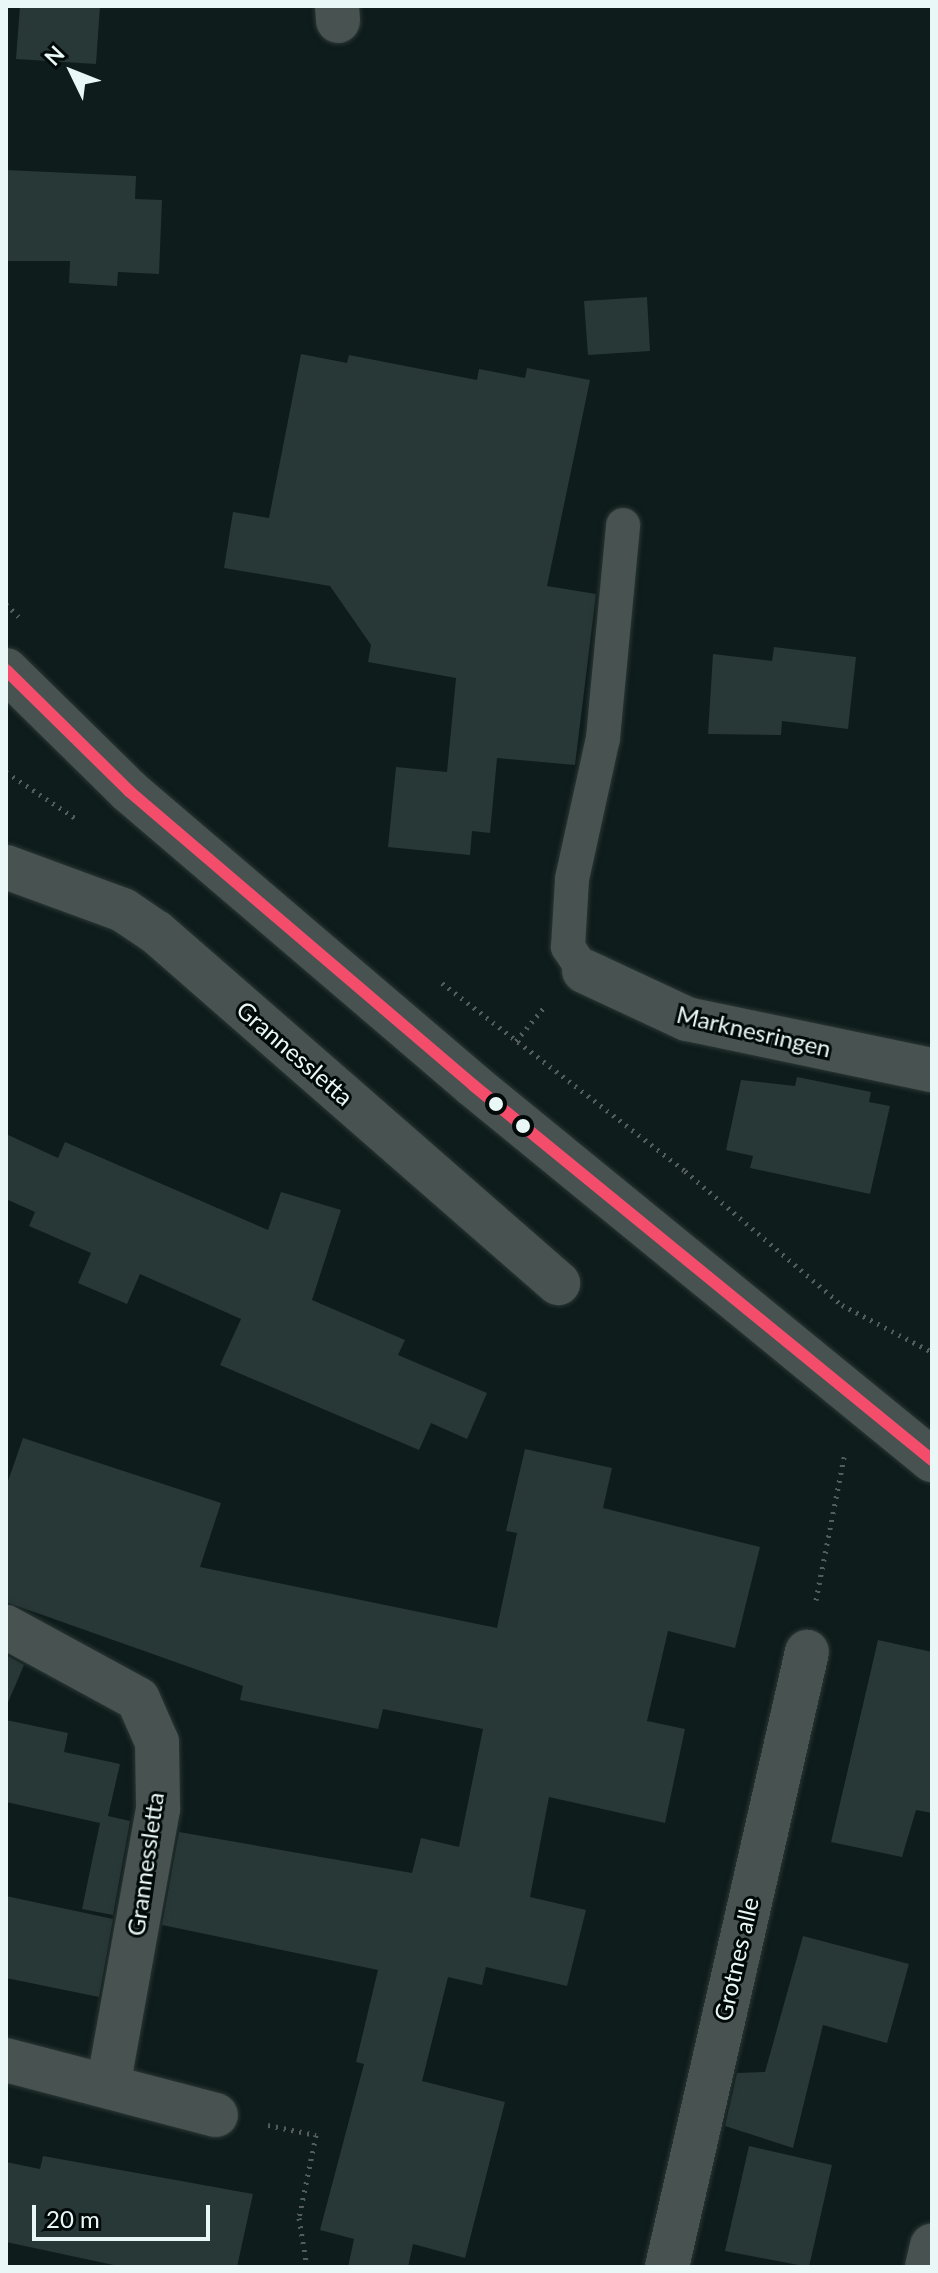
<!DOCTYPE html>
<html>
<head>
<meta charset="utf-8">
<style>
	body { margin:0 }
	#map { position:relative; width:938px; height:2273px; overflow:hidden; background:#0e1c1b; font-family:Lato,sans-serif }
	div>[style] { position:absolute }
	.building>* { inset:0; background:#283837 }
	.path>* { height:5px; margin-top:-2.5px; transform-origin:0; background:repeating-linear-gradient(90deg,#545d5c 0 2px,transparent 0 8px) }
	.roads { filter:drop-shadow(0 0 2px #293634) drop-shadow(0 0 2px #293634) }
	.lane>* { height:34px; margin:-17px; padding:0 17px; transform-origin:17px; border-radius:17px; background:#485251 }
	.street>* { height:44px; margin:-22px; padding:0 22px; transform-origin:22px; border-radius:22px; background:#485251 }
	.secondary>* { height:44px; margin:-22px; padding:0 22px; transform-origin:22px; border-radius:22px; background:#475251 }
	.bus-1>* { height:12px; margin:-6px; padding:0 6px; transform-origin:6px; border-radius:6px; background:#f44d6c }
	.dots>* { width:22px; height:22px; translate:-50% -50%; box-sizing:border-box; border:4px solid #020909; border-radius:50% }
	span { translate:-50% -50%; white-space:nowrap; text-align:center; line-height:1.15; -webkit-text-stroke:6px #020909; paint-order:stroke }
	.street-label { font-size:24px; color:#e9f8f6 }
	.frame { position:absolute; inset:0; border:8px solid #e9f8f6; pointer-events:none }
	.north { position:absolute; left:32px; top:32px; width:80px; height:80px; -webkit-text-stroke:6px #020909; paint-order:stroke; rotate:313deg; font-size:22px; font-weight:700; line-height:32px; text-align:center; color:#e9f8f6 }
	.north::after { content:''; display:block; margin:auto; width:28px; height:36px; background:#e9f8f6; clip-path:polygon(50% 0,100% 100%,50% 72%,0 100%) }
	.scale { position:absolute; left:32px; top:2205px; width:178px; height:36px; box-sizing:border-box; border:4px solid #e9f8f6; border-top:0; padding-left:10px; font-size:24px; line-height:28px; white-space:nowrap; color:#e9f8f6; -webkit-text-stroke:6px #020909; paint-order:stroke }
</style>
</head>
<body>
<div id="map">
	<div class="building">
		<i style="clip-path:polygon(20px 6px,100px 6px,96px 64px,16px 59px)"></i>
		<i style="clip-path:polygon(6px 170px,136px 176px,135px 199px,162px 200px,159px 274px,118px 272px,117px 286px,69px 283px,70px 261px,6px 261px)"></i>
		<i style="clip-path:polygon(647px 297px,650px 351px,588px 355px,584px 301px)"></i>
		<i style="clip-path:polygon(301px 354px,347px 363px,349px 355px,477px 380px,479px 369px,525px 378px,527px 368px,590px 380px,547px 586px,596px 594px,575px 765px,497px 758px,490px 833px,472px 831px,470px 855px,388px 847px,396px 767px,447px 772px,456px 678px,368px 662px,371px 645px,330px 586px,224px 568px,233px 512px,269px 518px)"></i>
		<i style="clip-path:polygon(774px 647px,856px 657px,848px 729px,782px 721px,781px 735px,708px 734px,713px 654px,772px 661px)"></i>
		<i style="clip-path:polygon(797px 1077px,871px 1092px,869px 1102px,890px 1106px,870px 1194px,750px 1168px,753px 1156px,726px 1150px,741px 1080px,795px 1086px)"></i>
		<i style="clip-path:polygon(6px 1134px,58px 1158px,65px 1142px,268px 1230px,281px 1192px,341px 1210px,312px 1300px,405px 1340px,398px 1355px,487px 1393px,467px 1439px,431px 1423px,419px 1450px,220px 1365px,241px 1319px,140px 1274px,127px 1304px,78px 1283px,91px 1253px,29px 1226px,35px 1212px,6px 1199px)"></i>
		<i style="clip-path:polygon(23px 1438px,221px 1503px,200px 1567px,497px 1628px,517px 1533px,506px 1531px,525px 1449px,612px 1468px,603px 1508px,760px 1547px,735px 1648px,668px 1631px,647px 1721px,685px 1729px,665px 1823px,549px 1797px,530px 1897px,586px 1910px,567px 1986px,486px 1967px,482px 1985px,448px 1977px,422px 2081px,505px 2102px,465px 2258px,413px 2244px,408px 2267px,348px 2267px,354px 2239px,320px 2230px,364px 2064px,356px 2062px,378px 1970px,162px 1925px,179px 1832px,412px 1873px,421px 1838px,459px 1847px,483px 1729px,383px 1709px,378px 1729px,240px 1700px,243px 1686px,6px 1602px,6px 1487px)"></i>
		<i style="clip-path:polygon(878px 1640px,932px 1652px,932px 1813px,916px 1810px,902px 1857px,831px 1842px)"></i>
		<i style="clip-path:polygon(6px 1655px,24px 1665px,6px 1707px)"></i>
		<i style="clip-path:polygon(6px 1720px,68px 1733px,64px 1752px,120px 1764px,108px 1816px,130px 1821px,113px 1915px,82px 1909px,100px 1823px,6px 1802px)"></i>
		<i style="clip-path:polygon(6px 1896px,113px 1919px,99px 1997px,6px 1978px)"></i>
		<i style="clip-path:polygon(803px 1936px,909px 1964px,887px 2043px,823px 2025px,793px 2148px,725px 2126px,737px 2073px,765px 2072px)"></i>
		<i style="clip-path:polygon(749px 2146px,832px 2165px,809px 2267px,725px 2251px)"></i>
		<i style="clip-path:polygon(43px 2156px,253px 2194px,237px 2267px,123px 2267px,6px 2242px,6px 2162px,40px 2169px)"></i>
	</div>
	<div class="path">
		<i style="left:6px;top:604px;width:21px;rotate:45deg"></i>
		<i style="left:6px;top:772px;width:87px;rotate:33.7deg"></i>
		<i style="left:442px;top:983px;width:307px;rotate:37.7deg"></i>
		<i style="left:685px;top:1171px;width:206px;rotate:40.5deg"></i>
		<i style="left:842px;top:1305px;width:102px;rotate:27.6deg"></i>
		<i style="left:516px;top:1041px;width:47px;rotate:-50.2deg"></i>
		<i style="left:816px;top:1600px;width:146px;rotate:-78.9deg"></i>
		<i style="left:268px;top:2125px;width:49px;rotate:11.8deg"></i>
		<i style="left:316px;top:2135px;width:85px;rotate:101.6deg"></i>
		<i style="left:299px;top:2218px;width:50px;rotate:80.7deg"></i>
	</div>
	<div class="roads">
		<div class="lane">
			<i style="left:584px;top:971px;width:29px;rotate:-124deg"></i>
			<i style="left:568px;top:947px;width:68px;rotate:-86.6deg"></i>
			<i style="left:572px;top:879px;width:144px;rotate:-77.6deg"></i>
			<i style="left:603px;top:738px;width:214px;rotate:-84.6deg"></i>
		</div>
		<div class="street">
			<i style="left:337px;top:6px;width:15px;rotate:86deg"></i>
			<i style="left:6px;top:867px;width:125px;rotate:20.2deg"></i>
			<i style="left:123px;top:910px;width:40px;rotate:34deg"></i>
			<i style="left:156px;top:932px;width:534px;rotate:41.13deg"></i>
			<i style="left:584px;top:971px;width:114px;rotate:25deg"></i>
			<i style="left:687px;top:1019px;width:250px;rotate:11.8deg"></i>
			<i style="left:6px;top:1627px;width:150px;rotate:28.6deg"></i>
			<i style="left:138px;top:1699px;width:47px;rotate:66.2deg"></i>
			<i style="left:157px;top:1742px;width:67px;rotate:89.1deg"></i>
			<i style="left:158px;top:1809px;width:281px;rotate:100.2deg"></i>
			<i style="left:6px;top:2060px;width:217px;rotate:14.7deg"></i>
			<i style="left:667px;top:2267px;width:631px;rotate:-77.18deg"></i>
			<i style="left:927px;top:2267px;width:22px;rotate:-77deg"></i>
		</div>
		<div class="secondary">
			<i style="left:6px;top:670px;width:173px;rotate:44.5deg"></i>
			<i style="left:129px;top:791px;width:453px;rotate:40.5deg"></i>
			<i style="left:473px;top:1085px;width:593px;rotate:39.25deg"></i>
		</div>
	</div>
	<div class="bus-1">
		<i style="left:6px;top:670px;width:173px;rotate:44.5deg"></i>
		<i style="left:129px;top:791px;width:453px;rotate:40.5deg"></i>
		<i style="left:473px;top:1085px;width:593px;rotate:39.25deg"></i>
	</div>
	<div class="dots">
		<i style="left:496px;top:1104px;background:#e9f8f6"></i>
		<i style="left:523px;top:1126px;background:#e9f8f6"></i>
	</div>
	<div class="street-label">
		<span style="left:754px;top:1031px;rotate:13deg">Marknesringen</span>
		<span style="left:295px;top:1053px;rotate:41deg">Grannessletta</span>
		<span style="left:145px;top:1864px;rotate:-82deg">Grannessletta</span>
		<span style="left:736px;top:1959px;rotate:-77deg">Grotnes alle</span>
	</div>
	<div class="frame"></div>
	<div class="north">N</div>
	<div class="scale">20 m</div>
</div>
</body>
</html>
